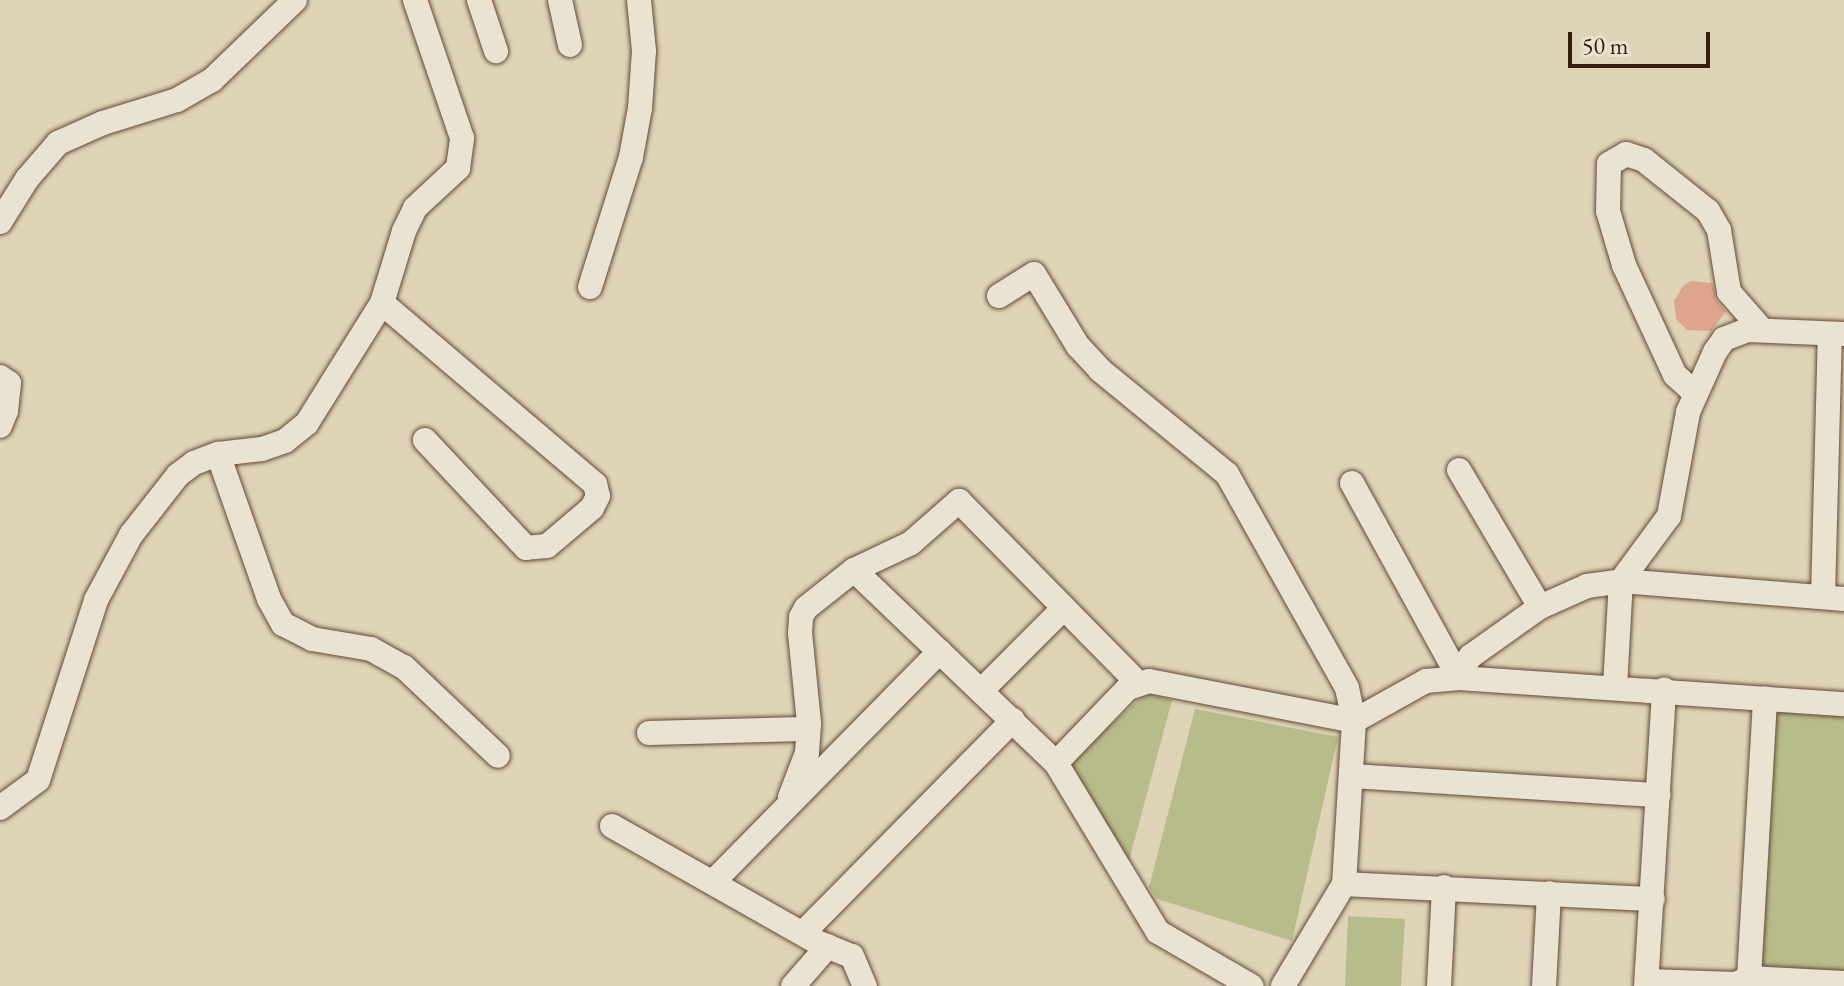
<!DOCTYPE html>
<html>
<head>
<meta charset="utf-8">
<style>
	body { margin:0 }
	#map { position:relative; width:1844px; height:986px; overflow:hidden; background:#dfd4b8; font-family:"EB Garamond",serif }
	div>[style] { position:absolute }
	.green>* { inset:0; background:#b8bb8a }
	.building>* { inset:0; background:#dea58d }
	.roads { filter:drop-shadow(0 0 2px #624a37) drop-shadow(0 0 2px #624a37) }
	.minor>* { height:24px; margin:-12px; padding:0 12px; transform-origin:12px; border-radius:12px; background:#eae3d1 }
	span { translate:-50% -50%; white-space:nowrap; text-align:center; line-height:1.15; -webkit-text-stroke:7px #eae3d1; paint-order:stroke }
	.scale { position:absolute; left:1568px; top:32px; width:142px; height:36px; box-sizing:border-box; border:4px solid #391c0c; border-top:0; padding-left:10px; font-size:24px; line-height:28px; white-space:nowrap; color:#391c0c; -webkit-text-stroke:6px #eae3d1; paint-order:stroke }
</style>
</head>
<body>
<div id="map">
	<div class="green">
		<i style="clip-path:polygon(1146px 693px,1172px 700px,1129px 861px,1064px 767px)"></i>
		<i style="clip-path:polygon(1770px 708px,1844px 712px,1844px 973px,1755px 968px)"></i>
		<i style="clip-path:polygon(1195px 709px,1338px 737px,1292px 941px,1157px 899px,1149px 887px)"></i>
		<i style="clip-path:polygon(1348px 916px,1405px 919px,1401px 986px,1345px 986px)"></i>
	</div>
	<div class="building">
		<i style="clip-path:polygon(1691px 281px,1712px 283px,1717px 301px,1726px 311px,1711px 331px,1687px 330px,1676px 319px,1674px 301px,1683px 286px)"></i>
	</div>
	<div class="roads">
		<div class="minor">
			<i style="left:479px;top:0;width:54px;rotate:71.6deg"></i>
			<i style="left:560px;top:0;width:46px;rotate:77.5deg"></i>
			<i style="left:0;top:222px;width:51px;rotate:-57.9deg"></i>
			<i style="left:27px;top:179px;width:48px;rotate:-49.3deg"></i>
			<i style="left:58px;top:143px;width:49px;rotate:-24deg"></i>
			<i style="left:103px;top:123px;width:77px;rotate:-17.3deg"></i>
			<i style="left:177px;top:100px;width:40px;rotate:-29.7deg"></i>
			<i style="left:212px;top:80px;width:115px;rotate:-43.9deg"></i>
			<i style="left:590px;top:287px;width:136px;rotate:-72.5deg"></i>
			<i style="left:631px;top:157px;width:50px;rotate:-79.6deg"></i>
			<i style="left:640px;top:108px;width:57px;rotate:-86deg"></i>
			<i style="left:644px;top:51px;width:51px;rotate:-95.6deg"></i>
			<i style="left:999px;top:296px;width:41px;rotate:-32.2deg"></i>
			<i style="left:1034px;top:274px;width:84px;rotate:58.6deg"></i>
			<i style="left:1078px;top:346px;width:33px;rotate:47deg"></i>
			<i style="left:1100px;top:370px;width:164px;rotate:39.3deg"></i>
			<i style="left:1227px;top:474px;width:245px;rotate:60.7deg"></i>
			<i style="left:1347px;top:688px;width:34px;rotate:78deg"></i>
			<i style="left:1354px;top:721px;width:163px;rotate:93.5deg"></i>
			<i style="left:1344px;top:884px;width:119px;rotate:120.9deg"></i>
			<i style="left:382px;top:303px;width:280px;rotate:40.4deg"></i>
			<i style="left:595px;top:484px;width:12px;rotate:76deg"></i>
			<i style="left:598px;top:496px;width:13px;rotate:117deg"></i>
			<i style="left:592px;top:508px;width:59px;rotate:139.8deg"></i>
			<i style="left:547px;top:546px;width:21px;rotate:175deg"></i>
			<i style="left:526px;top:548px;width:148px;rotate:-133.1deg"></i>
			<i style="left:0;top:377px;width:11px;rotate:34deg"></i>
			<i style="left:9px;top:383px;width:28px;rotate:96deg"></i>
			<i style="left:6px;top:411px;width:16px;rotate:112deg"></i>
			<i style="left:1695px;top:393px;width:27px;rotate:-138deg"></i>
			<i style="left:1675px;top:375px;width:121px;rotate:-114.9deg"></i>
			<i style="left:1624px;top:265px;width:56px;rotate:-106.5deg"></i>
			<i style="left:1608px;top:211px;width:47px;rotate:-88.8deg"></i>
			<i style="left:1609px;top:164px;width:20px;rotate:-30deg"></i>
			<i style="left:1626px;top:154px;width:19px;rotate:18deg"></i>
			<i style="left:1644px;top:160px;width:82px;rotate:38.6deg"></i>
			<i style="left:1708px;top:211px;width:22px;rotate:60deg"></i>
			<i style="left:1719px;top:230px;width:63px;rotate:80.8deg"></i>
			<i style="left:1729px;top:292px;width:50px;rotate:49deg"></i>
			<i style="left:218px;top:454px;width:154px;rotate:70.6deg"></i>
			<i style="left:269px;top:599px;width:29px;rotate:61deg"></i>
			<i style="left:283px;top:624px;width:33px;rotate:27deg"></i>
			<i style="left:312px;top:639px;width:60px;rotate:9.6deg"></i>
			<i style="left:371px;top:649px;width:38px;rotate:29deg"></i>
			<i style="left:404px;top:667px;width:129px;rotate:43.4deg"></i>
			<i style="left:1459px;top:470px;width:159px;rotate:59.4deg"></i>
			<i style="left:1352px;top:483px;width:222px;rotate:61.2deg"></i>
			<i style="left:854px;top:570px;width:279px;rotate:43.7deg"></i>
			<i style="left:1056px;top:763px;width:197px;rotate:58.9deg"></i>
			<i style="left:1158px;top:932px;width:108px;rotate:30.1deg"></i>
			<i style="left:1823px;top:597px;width:263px;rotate:-88.5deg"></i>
			<i style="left:1459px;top:678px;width:9px;rotate:-84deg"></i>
			<i style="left:1460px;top:669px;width:17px;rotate:-50deg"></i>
			<i style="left:1471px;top:656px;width:85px;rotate:-35.4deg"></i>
			<i style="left:1540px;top:607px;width:51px;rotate:-24.1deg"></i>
			<i style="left:1587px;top:586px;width:34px;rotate:-8deg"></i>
			<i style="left:1621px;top:581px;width:224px;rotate:4.6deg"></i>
			<i style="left:1615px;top:687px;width:106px;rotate:-86.8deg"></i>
			<i style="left:1621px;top:581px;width:81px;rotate:-53.6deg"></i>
			<i style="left:1669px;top:516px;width:106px;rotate:-79.6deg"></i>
			<i style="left:1688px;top:412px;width:66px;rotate:-65.8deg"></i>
			<i style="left:1715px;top:352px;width:16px;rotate:-55deg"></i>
			<i style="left:1724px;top:339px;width:25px;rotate:-21deg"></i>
			<i style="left:1747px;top:330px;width:97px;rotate:2.4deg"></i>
			<i style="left:982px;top:690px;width:113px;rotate:-45deg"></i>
			<i style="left:649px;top:733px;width:154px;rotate:-1.5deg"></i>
			<i style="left:803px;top:729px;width:8px;rotate:-45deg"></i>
			<i style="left:809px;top:723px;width:90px;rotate:-95.7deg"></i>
			<i style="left:800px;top:633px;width:16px;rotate:-86deg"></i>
			<i style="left:801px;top:617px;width:10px;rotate:-61deg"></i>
			<i style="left:806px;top:608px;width:61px;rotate:-38.4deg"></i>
			<i style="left:854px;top:570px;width:63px;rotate:-25.3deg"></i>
			<i style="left:911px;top:543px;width:64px;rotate:-41.2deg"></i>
			<i style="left:959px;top:501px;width:254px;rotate:45.5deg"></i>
			<i style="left:1056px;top:763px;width:104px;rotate:-46.2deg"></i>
			<i style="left:1128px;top:688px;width:22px;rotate:-18deg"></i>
			<i style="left:1149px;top:681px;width:209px;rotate:11deg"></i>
			<i style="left:1354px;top:721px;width:82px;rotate:-29.1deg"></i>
			<i style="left:1426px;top:681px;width:33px;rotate:-5deg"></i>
			<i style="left:1459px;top:678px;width:386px;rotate:3.9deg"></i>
			<i style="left:1352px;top:776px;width:307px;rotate:3.6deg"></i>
			<i style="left:790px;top:797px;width:47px;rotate:-68.9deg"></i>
			<i style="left:807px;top:753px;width:30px;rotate:-86deg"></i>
			<i style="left:0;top:808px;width:47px;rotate:-36.4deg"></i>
			<i style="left:38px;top:780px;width:189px;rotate:-72.1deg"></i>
			<i style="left:96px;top:600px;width:74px;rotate:-61.7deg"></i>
			<i style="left:131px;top:535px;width:76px;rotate:-51.9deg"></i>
			<i style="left:178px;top:475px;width:20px;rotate:-37deg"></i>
			<i style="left:194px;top:463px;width:26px;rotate:-21deg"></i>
			<i style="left:218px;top:454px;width:44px;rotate:-6.5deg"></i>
			<i style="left:262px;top:449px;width:24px;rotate:-19deg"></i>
			<i style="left:285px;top:441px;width:28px;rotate:-39deg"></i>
			<i style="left:307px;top:423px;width:142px;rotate:-58deg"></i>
			<i style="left:382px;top:303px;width:75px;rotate:-73deg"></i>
			<i style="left:404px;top:231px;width:25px;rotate:-64deg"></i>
			<i style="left:415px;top:208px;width:59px;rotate:-42.9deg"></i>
			<i style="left:458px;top:168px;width:30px;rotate:-82deg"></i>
			<i style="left:462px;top:138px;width:146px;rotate:-108.8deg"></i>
			<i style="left:612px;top:826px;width:238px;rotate:29.5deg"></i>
			<i style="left:819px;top:943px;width:35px;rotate:22deg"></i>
			<i style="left:852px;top:956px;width:33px;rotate:67deg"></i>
			<i style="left:714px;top:881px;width:322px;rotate:-45.5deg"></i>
			<i style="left:1344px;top:884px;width:309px;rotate:2.8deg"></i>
			<i style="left:803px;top:933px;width:299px;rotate:-45.4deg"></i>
			<i style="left:1749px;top:978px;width:280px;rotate:-86.7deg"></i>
			<i style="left:1647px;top:981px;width:89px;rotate:1.9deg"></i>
			<i style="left:1736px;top:984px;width:14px;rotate:-25deg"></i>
			<i style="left:1749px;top:978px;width:95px;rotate:3deg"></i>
			<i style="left:793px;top:986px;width:53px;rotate:-48.8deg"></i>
			<i style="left:1439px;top:986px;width:99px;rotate:-87.1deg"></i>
			<i style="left:1544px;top:986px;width:93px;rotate:-86.9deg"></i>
			<i style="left:1646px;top:986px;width:297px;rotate:-86.5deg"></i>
		</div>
	</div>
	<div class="scale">50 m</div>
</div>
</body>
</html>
